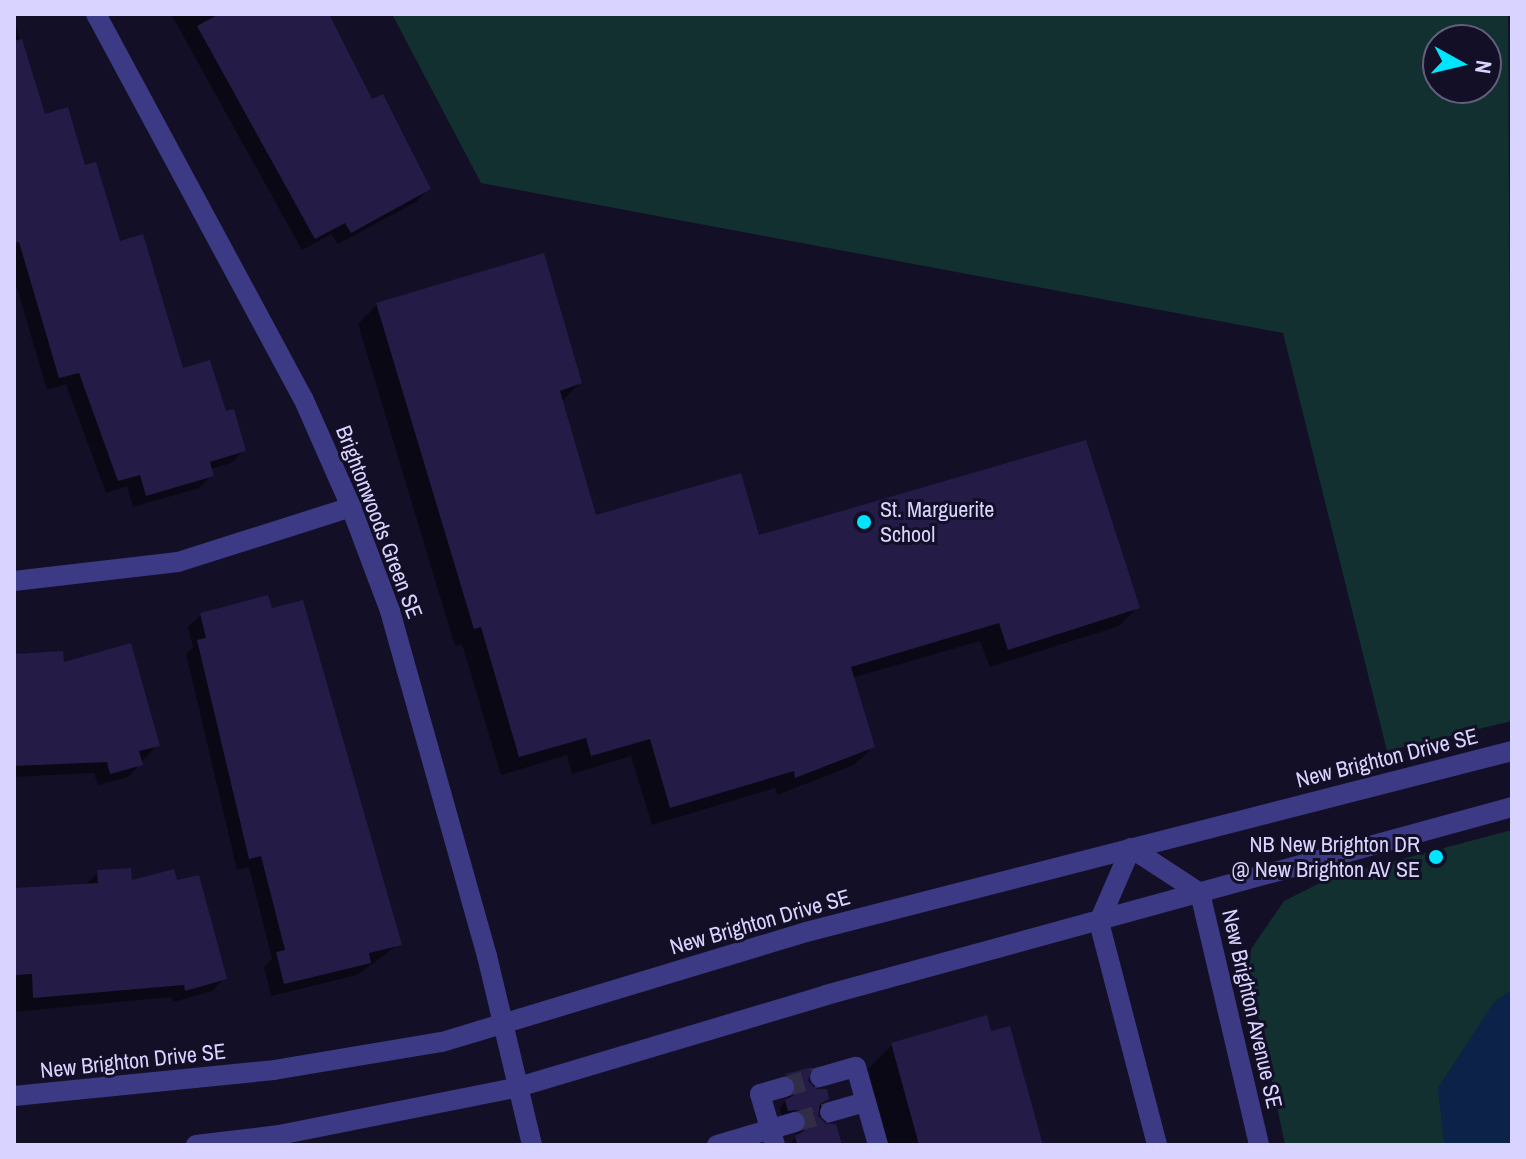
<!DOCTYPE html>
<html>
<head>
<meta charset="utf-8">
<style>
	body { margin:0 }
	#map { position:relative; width:1526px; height:1159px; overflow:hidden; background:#130f26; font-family:"Archivo Narrow",sans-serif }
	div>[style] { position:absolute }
	.green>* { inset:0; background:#12302f }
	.water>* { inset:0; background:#0c2248 }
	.shadow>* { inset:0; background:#0007 }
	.building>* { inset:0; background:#241b47 }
	.minor-tunnel>* { height:20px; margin-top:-10px; transform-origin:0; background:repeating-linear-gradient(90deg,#312d47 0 20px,transparent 0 30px) }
	.minor>* { height:20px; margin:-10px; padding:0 10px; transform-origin:10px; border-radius:10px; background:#3d3a85 }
	.dots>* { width:22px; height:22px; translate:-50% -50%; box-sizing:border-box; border:4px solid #130f26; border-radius:50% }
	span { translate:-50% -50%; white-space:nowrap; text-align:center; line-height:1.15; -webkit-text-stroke:6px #130f26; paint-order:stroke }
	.poi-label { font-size:22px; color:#d9d4ff }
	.left { translate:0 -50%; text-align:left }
	.right { translate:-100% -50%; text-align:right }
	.street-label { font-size:22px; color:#d9d4ff }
	.frame { position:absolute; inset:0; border:16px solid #d9d4ff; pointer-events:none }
	.north { position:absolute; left:1422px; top:24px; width:80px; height:80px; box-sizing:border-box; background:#130f26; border:2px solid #625e7d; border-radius:50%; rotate:98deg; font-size:22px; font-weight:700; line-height:32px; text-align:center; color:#d9d4ff }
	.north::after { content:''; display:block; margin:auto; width:28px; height:36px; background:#00e5ff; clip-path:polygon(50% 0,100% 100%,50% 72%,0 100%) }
</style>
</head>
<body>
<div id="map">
	<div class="green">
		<i style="clip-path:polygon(evenodd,392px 14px,1508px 14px,1512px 721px,1387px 751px,1283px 333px,481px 183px,392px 14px,1438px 40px,1486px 40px,1486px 88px,1438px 88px,1438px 40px)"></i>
		<i style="clip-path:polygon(1512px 830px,1512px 1145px,1285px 1145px,1249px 972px,1251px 949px,1284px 901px,1330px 878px)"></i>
	</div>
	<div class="water">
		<i style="clip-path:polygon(1512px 990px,1512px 1145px,1444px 1145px,1438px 1088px,1494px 1002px)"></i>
	</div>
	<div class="shadow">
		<i style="clip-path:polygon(171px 14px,319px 14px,428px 189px,416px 202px,338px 244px,331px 234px,302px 250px)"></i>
		<i style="clip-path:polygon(14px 19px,43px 117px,84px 168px,181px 370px,225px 414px,244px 450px,231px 463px,210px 469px,212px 475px,199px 488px,133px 507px,127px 486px,106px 493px,66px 384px,47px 390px,14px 278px)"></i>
		<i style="clip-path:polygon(377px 305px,580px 383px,561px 402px,595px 518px,758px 537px,1137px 608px,1119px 626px,990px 667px,980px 641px,852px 678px,873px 747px,854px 765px,777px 795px,775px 788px,652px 825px,631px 756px,572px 774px,567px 755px,501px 775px,462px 644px,455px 646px,358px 324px)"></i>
		<i style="clip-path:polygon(201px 615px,399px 944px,357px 975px,271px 996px,264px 967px,272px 959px,249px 867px,237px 870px,186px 654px,193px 647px,188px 627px)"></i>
		<i style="clip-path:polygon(61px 653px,62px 665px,157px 745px,128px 777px,98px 785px,94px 773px,14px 777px,14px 654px)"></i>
		<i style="clip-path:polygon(98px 872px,225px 978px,212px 991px,173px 1002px,171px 997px,14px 1012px,14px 890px,85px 886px)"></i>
		<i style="clip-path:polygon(989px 1033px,1040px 1145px,889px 1145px,868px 1069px,892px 1045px)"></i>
		<i style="clip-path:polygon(809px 1070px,806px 1082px,827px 1098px,816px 1117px,840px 1145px,790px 1145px,803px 1126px,782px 1116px,780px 1108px,792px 1091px,781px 1081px)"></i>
	</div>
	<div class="building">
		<i style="clip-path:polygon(219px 14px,329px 14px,372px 99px,383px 94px,431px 189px,351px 233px,345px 223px,315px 239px,197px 26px)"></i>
		<i style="clip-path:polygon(22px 39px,45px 114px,68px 107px,85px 165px,96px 162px,120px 241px,143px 234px,183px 368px,210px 360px,226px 411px,234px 409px,246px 451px,210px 462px,214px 476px,146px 496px,140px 475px,118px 481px,79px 373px,59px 378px,19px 242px,14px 243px,14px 41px)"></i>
		<i style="clip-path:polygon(544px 253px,582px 383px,560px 391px,596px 515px,741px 473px,759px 535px,1086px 440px,1140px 608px,1008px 650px,999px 623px,851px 667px,875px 747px,795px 778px,794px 771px,670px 808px,650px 739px,591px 756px,586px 738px,519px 757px,481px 627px,474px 629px,376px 303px)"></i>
		<i style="clip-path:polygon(268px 595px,272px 608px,303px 600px,402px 945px,369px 953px,371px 963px,284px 984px,276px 952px,285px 950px,261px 856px,249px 859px,197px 640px,206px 638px,200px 613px)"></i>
		<i style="clip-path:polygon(131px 643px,160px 746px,139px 751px,143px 765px,110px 774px,107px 762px,14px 766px,14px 654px,63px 651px,64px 662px)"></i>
		<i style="clip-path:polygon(131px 868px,132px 880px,174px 869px,177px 880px,199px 875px,227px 979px,185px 991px,184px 985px,33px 998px,32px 974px,15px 975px,14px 888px,98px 883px,97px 870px)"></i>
		<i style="clip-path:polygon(987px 1015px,991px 1031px,1010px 1026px,1043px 1145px,919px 1145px,891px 1043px)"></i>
		<i style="clip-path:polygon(812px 1067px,808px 1081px,816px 1089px,827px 1089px,829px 1099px,820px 1104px,818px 1116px,826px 1124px,836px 1124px,842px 1145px,797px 1145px,795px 1136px,805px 1130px,808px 1119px,799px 1110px,788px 1111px,785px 1100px,794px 1095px,797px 1084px,785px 1074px)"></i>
	</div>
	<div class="minor-tunnel">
		<i style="left:784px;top:1087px;width:37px;rotate:-16deg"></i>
		<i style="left:795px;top:1122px;width:36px;rotate:-16deg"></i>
	</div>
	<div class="minor">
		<i style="left:96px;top:14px;width:436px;rotate:61.7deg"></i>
		<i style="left:303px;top:398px;width:119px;rotate:66.2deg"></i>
		<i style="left:351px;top:507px;width:111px;rotate:69.4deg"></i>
		<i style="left:390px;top:611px;width:358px;rotate:74.3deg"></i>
		<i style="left:487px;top:956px;width:194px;rotate:76.6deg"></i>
		<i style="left:14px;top:581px;width:165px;rotate:-6.6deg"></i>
		<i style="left:178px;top:562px;width:182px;rotate:-17.6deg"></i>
		<i style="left:1131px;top:848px;width:82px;rotate:33.1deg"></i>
		<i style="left:1200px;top:893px;width:259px;rotate:76.8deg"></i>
		<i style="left:1131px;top:848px;width:81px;rotate:113.4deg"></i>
		<i style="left:1099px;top:922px;width:230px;rotate:75.4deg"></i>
		<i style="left:820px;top:1077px;width:37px;rotate:-16deg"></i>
		<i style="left:856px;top:1067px;width:81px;rotate:74.2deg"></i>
		<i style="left:14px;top:1096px;width:261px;rotate:-5.7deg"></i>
		<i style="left:274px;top:1070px;width:170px;rotate:-9.5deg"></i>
		<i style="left:442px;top:1042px;width:380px;rotate:-16.8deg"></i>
		<i style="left:806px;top:932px;width:729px;rotate:-14.38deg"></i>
		<i style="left:830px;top:1112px;width:37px;rotate:-16deg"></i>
		<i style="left:196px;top:1145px;width:84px;rotate:-6.9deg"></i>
		<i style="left:279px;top:1135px;width:241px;rotate:-11.3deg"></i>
		<i style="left:515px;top:1088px;width:325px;rotate:-16.6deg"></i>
		<i style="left:826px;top:995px;width:711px;rotate:-15.33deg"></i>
		<i style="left:717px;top:1145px;width:81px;rotate:-16.4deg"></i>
		<i style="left:775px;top:1145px;width:53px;rotate:-106.4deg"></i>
		<i style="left:760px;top:1094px;width:25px;rotate:-16deg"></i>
	</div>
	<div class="dots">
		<i style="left:864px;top:522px;background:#00e5ff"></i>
		<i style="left:1436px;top:857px;background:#00e5ff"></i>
	</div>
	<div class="poi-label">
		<span class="left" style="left:880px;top:522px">St. Marguerite<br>School</span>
		<span class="right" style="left:1420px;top:857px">NB New Brighton DR<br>@ New Brighton AV SE</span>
	</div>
	<div class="street-label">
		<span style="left:379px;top:522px;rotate:69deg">Brightonwoods Green SE</span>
		<span style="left:1387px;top:758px;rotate:-14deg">New Brighton Drive SE</span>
		<span style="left:760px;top:922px;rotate:-16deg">New Brighton Drive SE</span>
		<span style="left:1252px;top:1009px;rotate:77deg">New Brighton Avenue SE</span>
		<span style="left:133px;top:1061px;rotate:-6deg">New Brighton Drive SE</span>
	</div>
	<div class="frame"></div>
	<div class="north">N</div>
</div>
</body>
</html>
